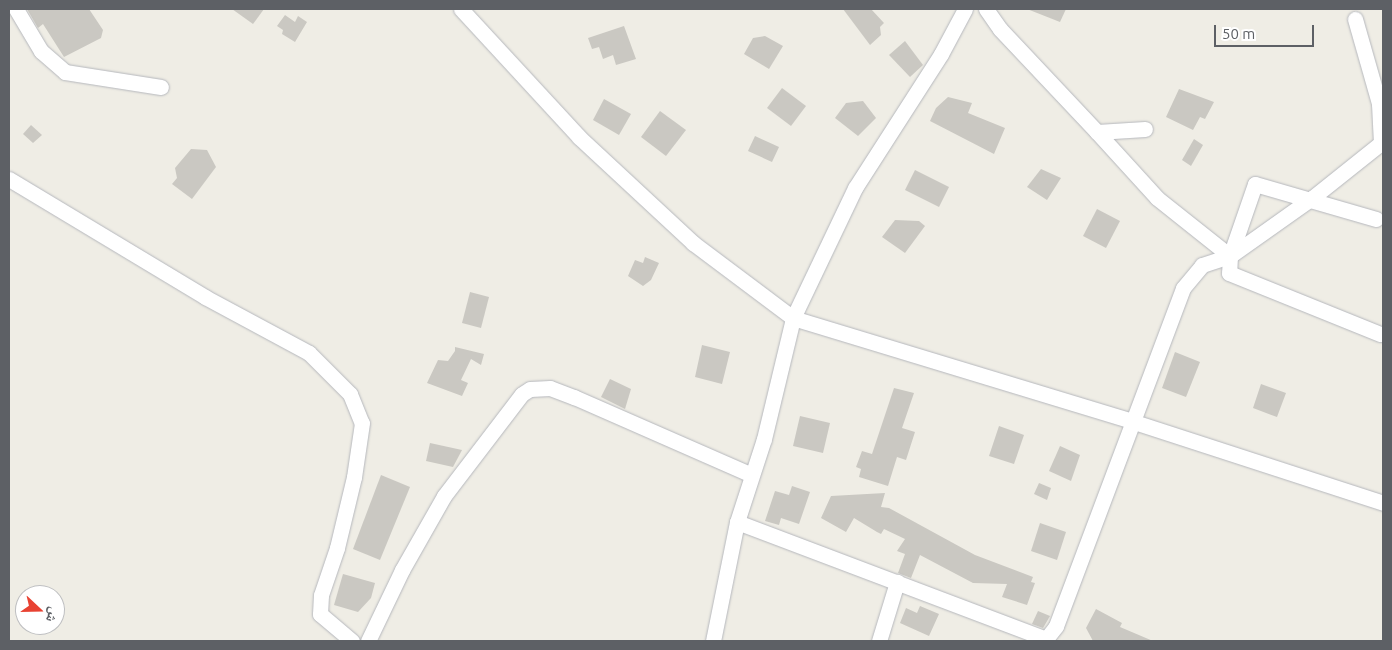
<!DOCTYPE html>
<html>
<head>
<meta charset="utf-8">
<style>
	body { margin:0 }
	#map { position:relative; width:1392px; height:650px; overflow:hidden; background:#efede5; font-family:Ubuntu,"Noto Naskh Arabic",sans-serif }
	div>[style] { position:absolute }
	.building>* { inset:0; background:#cac8c2 }
	.roads { filter:drop-shadow(0 0 1px #b5b7bc) drop-shadow(0 0 1px #b5b7bc) }
	.street>* { height:15px; margin:-7.5px; padding:0 7.5px; transform-origin:7.5px; border-radius:7.5px; background:#fff }
	span { translate:-50% -50%; white-space:nowrap; text-align:center; line-height:1.15; -webkit-text-stroke:4.5px #fff; paint-order:stroke }
	.frame { position:absolute; inset:0; border:10px solid #5d6065; pointer-events:none }
	.north { position:absolute; left:15px; top:585px; width:50px; height:50px; box-sizing:border-box; background:#fff; border:1px solid #bebfc1; border-radius:50%; rotate:111deg; font-size:14px; font-weight:700; line-height:20px; text-align:center; color:#5d6065 }
	.north::after { content:''; display:block; margin:auto; width:18px; height:22px; background:#e84232; clip-path:polygon(50% 0,100% 100%,50% 72%,0 100%) }
	.scale { position:absolute; left:1214px; top:25px; width:100px; height:22px; box-sizing:border-box; border:2px solid #5d6065; border-top:0; padding-left:6px; font-size:15px; line-height:18px; white-space:nowrap; color:#5d6065; -webkit-text-stroke:4px #fff; paint-order:stroke }
</style>
</head>
<body>
<div id="map">
	<div class="building">
		<i style="clip-path:polygon(27px 9px,89px 9px,103px 30px,101px 38px,64px 57px,43px 24px,38px 28px)"></i>
		<i style="clip-path:polygon(232px 9px,264px 9px,253px 24px)"></i>
		<i style="clip-path:polygon(843px 9px,871px 9px,884px 23px,880px 27px,881px 35px,870px 45px)"></i>
		<i style="clip-path:polygon(1027px 9px,1066px 9px,1060px 22px)"></i>
		<i style="clip-path:polygon(285px 15px,295px 22px,298px 16px,307px 22px,295px 42px,282px 34px,283px 30px,277px 26px)"></i>
		<i style="clip-path:polygon(624px 26px,636px 59px,616px 65px,613px 55px,603px 59px,599px 47px,592px 49px,588px 38px)"></i>
		<i style="clip-path:polygon(765px 36px,783px 46px,769px 69px,744px 54px,753px 38px)"></i>
		<i style="clip-path:polygon(905px 41px,923px 65px,910px 77px,889px 55px)"></i>
		<i style="clip-path:polygon(782px 88px,806px 106px,791px 126px,767px 108px)"></i>
		<i style="clip-path:polygon(1179px 89px,1214px 102px,1205px 119px,1200px 117px,1193px 130px,1166px 117px)"></i>
		<i style="clip-path:polygon(948px 97px,972px 103px,968px 113px,1005px 128px,994px 154px,930px 121px,936px 108px)"></i>
		<i style="clip-path:polygon(604px 99px,631px 114px,619px 135px,593px 120px)"></i>
		<i style="clip-path:polygon(863px 101px,876px 118px,858px 136px,835px 118px,846px 103px)"></i>
		<i style="clip-path:polygon(660px 111px,686px 130px,666px 156px,641px 137px)"></i>
		<i style="clip-path:polygon(31px 125px,42px 135px,33px 143px,23px 134px)"></i>
		<i style="clip-path:polygon(755px 136px,779px 147px,772px 162px,748px 151px)"></i>
		<i style="clip-path:polygon(1194px 139px,1203px 145px,1191px 166px,1182px 160px)"></i>
		<i style="clip-path:polygon(191px 149px,207px 150px,216px 167px,192px 199px,172px 184px,177px 178px,175px 168px)"></i>
		<i style="clip-path:polygon(1041px 169px,1061px 178px,1047px 200px,1027px 187px)"></i>
		<i style="clip-path:polygon(915px 170px,949px 187px,939px 207px,905px 190px)"></i>
		<i style="clip-path:polygon(1097px 209px,1120px 221px,1106px 248px,1083px 236px)"></i>
		<i style="clip-path:polygon(895px 220px,919px 221px,925px 226px,905px 253px,882px 237px)"></i>
		<i style="clip-path:polygon(645px 257px,659px 263px,651px 280px,643px 286px,628px 276px,635px 260px,643px 263px)"></i>
		<i style="clip-path:polygon(470px 292px,489px 297px,481px 328px,462px 323px)"></i>
		<i style="clip-path:polygon(702px 345px,730px 352px,722px 384px,695px 377px)"></i>
		<i style="clip-path:polygon(455px 347px,484px 354px,481px 365px,471px 359px,461px 380px,468px 383px,462px 396px,427px 383px,438px 360px,448px 361px,455px 351px)"></i>
		<i style="clip-path:polygon(1175px 352px,1200px 362px,1186px 397px,1162px 388px)"></i>
		<i style="clip-path:polygon(610px 379px,631px 389px,625px 409px,601px 397px)"></i>
		<i style="clip-path:polygon(1261px 384px,1286px 393px,1277px 417px,1253px 408px)"></i>
		<i style="clip-path:polygon(894px 388px,914px 393px,902px 428px,915px 432px,906px 460px,897px 457px,888px 486px,859px 477px,861px 469px,856px 467px,862px 451px,872px 454px)"></i>
		<i style="clip-path:polygon(800px 416px,830px 423px,823px 453px,793px 446px)"></i>
		<i style="clip-path:polygon(999px 426px,1024px 435px,1014px 464px,989px 456px)"></i>
		<i style="clip-path:polygon(430px 443px,462px 450px,453px 467px,426px 461px)"></i>
		<i style="clip-path:polygon(1060px 446px,1080px 455px,1071px 481px,1049px 471px)"></i>
		<i style="clip-path:polygon(381px 475px,410px 487px,380px 560px,353px 549px)"></i>
		<i style="clip-path:polygon(1039px 483px,1051px 488px,1047px 500px,1034px 494px)"></i>
		<i style="clip-path:polygon(792px 486px,810px 492px,799px 524px,781px 518px,779px 525px,765px 521px,775px 491px,789px 495px)"></i>
		<i style="clip-path:polygon(885px 493px,881px 507px,889px 508px,975px 555px,1033px 577px,1031px 582px,1035px 583px,1027px 605px,1002px 597px,1007px 584px,973px 583px,920px 555px,911px 578px,898px 573px,905px 554px,897px 551px,905px 539px,884px 529px,881px 534px,877px 532px,854px 518px,846px 532px,821px 518px,831px 496px)"></i>
		<i style="clip-path:polygon(1040px 523px,1066px 532px,1057px 560px,1031px 551px)"></i>
		<i style="clip-path:polygon(343px 574px,375px 583px,371px 598px,358px 612px,334px 605px)"></i>
		<i style="clip-path:polygon(920px 606px,939px 614px,929px 636px,900px 623px,906px 608px,917px 613px)"></i>
		<i style="clip-path:polygon(1096px 609px,1122px 623px,1120px 627px,1153px 641px,1093px 641px,1086px 628px)"></i>
		<i style="clip-path:polygon(1038px 611px,1050px 616px,1043px 628px,1032px 624px)"></i>
	</div>
	<div class="roads">
		<div class="street">
			<i style="left:16px;top:9px;width:49px;rotate:59.2deg"></i>
			<i style="left:41px;top:51px;width:32px;rotate:41deg"></i>
			<i style="left:65px;top:72px;width:97px;rotate:8.9deg"></i>
			<i style="left:461px;top:9px;width:174px;rotate:47.3deg"></i>
			<i style="left:579px;top:137px;width:156px;rotate:42.9deg"></i>
			<i style="left:693px;top:243px;width:125px;rotate:36.9deg"></i>
			<i style="left:793px;top:318px;width:353px;rotate:16.9deg"></i>
			<i style="left:1131px;top:421px;width:265px;rotate:18deg"></i>
			<i style="left:986px;top:9px;width:24px;rotate:55deg"></i>
			<i style="left:1000px;top:29px;width:141px;rotate:46.7deg"></i>
			<i style="left:1097px;top:132px;width:48px;rotate:-3.6deg"></i>
			<i style="left:1355px;top:19px;width:87px;rotate:74.1deg"></i>
			<i style="left:1097px;top:132px;width:89px;rotate:47.7deg"></i>
			<i style="left:1157px;top:198px;width:93px;rotate:38.5deg"></i>
			<i style="left:1230px;top:256px;width:100px;rotate:-35.3deg"></i>
			<i style="left:1312px;top:198px;width:88px;rotate:-38.6deg"></i>
			<i style="left:1381px;top:143px;width:40px;rotate:-92.9deg"></i>
			<i style="left:1379px;top:103px;width:11px;rotate:-68deg"></i>
			<i style="left:9px;top:179px;width:229px;rotate:31deg"></i>
			<i style="left:205px;top:297px;width:118px;rotate:28.3deg"></i>
			<i style="left:309px;top:353px;width:58px;rotate:45deg"></i>
			<i style="left:350px;top:394px;width:31px;rotate:68deg"></i>
			<i style="left:362px;top:423px;width:55px;rotate:98.4deg"></i>
			<i style="left:354px;top:477px;width:73px;rotate:103.5deg"></i>
			<i style="left:337px;top:548px;width:50px;rotate:108.8deg"></i>
			<i style="left:321px;top:595px;width:19px;rotate:93deg"></i>
			<i style="left:320px;top:614px;width:42px;rotate:40.2deg"></i>
			<i style="left:1376px;top:219px;width:126px;rotate:-163.9deg"></i>
			<i style="left:1255px;top:184px;width:76px;rotate:109.1deg"></i>
			<i style="left:1230px;top:256px;width:17px;rotate:93deg"></i>
			<i style="left:1229px;top:273px;width:163px;rotate:22deg"></i>
			<i style="left:737px;top:522px;width:330px;rotate:20.7deg"></i>
			<i style="left:1046px;top:639px;width:16px;rotate:-52deg"></i>
			<i style="left:1056px;top:626px;width:361px;rotate:-69.4deg"></i>
			<i style="left:1183px;top:288px;width:30px;rotate:-50deg"></i>
			<i style="left:1202px;top:265px;width:29px;rotate:-18deg"></i>
			<i style="left:368px;top:641px;width:79px;rotate:-64.4deg"></i>
			<i style="left:402px;top:570px;width:85px;rotate:-60.4deg"></i>
			<i style="left:444px;top:496px;width:128px;rotate:-52.6deg"></i>
			<i style="left:522px;top:394px;width:9px;rotate:-32deg"></i>
			<i style="left:530px;top:389px;width:20px;rotate:-3deg"></i>
			<i style="left:550px;top:388px;width:26px;rotate:21deg"></i>
			<i style="left:574px;top:397px;width:194px;rotate:23.7deg"></i>
			<i style="left:713px;top:641px;width:121px;rotate:-78.6deg"></i>
			<i style="left:737px;top:522px;width:87px;rotate:-72deg"></i>
			<i style="left:764px;top:439px;width:124px;rotate:-76.5deg"></i>
			<i style="left:793px;top:318px;width:144px;rotate:-64.5deg"></i>
			<i style="left:855px;top:188px;width:159px;rotate:-57.3deg"></i>
			<i style="left:941px;top:54px;width:51px;rotate:-61.9deg"></i>
			<i style="left:879px;top:641px;width:62px;rotate:-73deg"></i>
		</div>
	</div>
	<div class="frame"></div>
	<div class="north">ش</div>
	<div class="scale">50 m</div>
</div>
</body>
</html>
